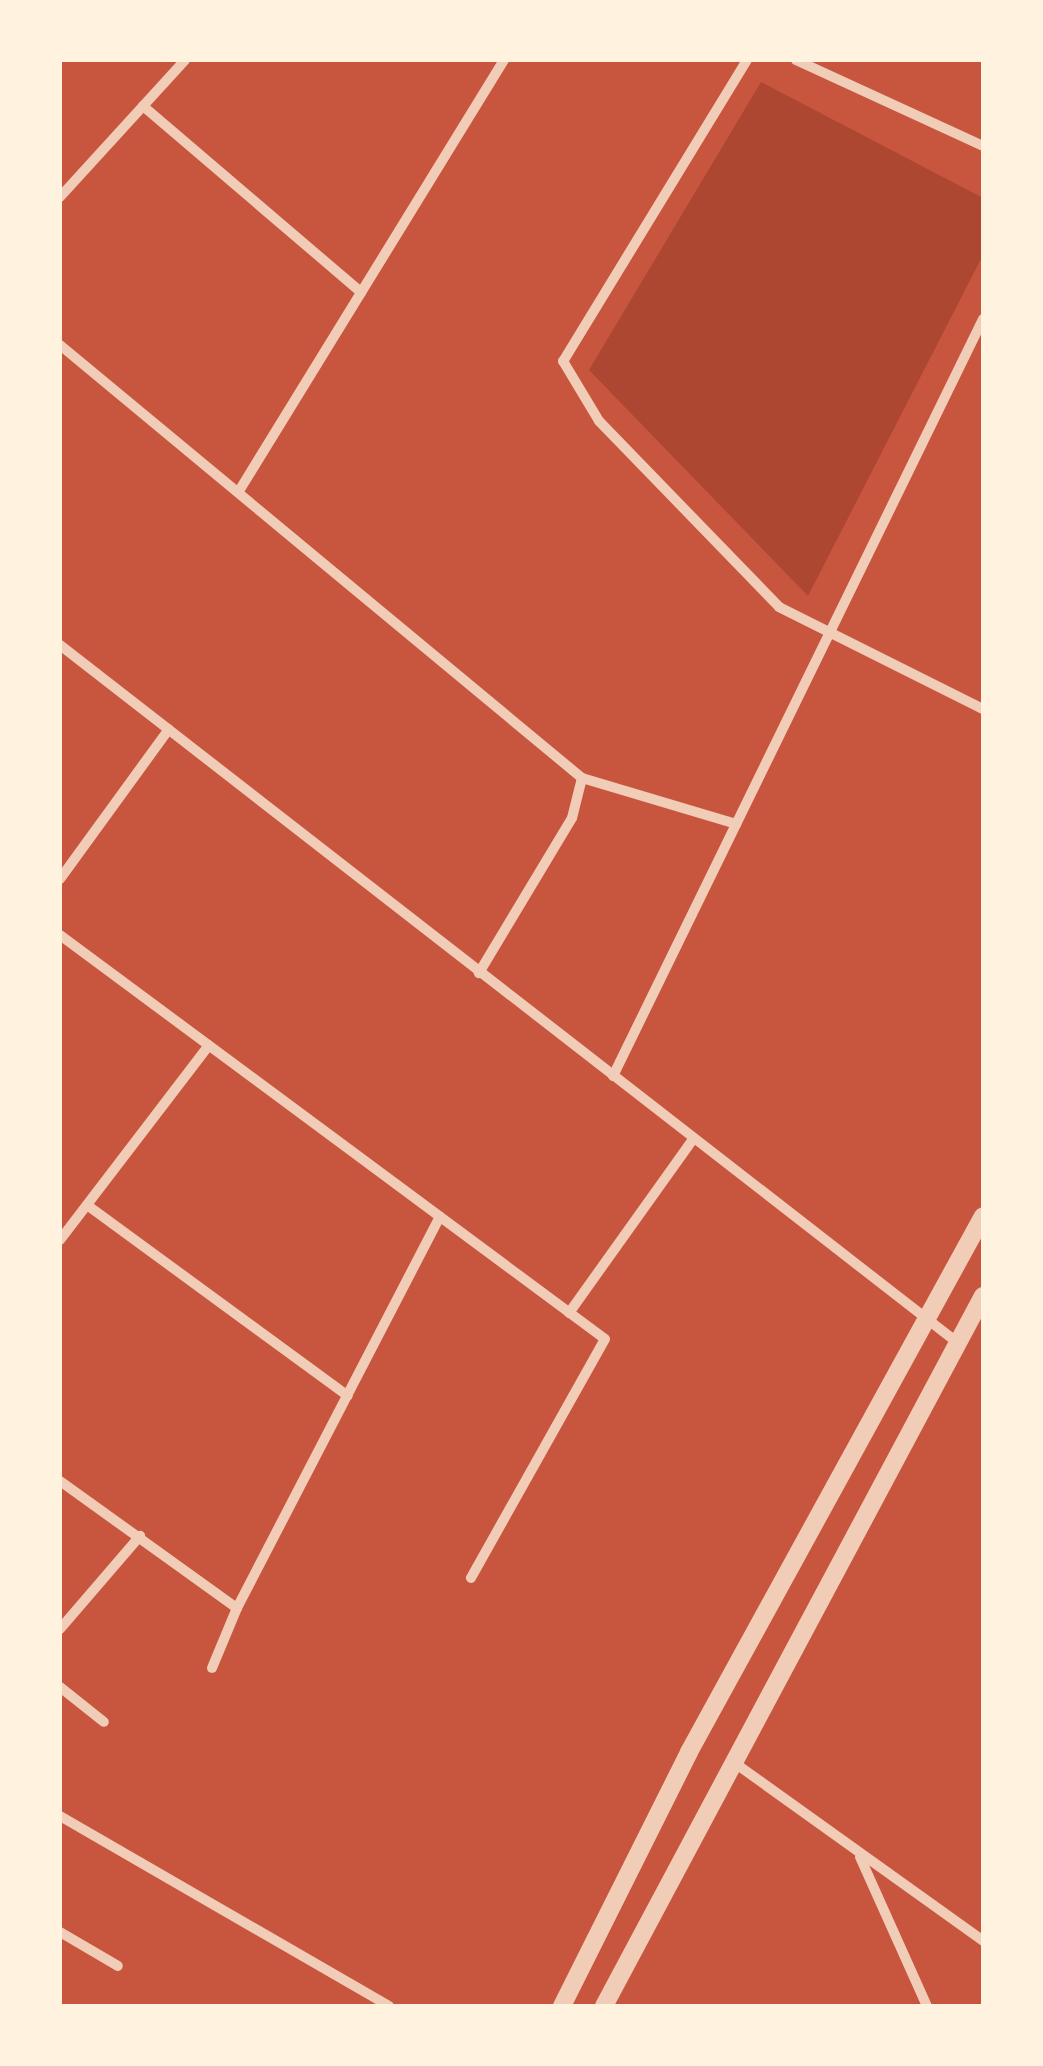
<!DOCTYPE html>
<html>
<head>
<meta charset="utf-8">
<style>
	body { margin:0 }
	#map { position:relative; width:1043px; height:2066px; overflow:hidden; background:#c8553d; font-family:"DejaVu Sans",sans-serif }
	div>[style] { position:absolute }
	.green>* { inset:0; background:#ae4732 }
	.minor>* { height:10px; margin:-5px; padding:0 5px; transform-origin:5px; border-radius:5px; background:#f1ccb7 }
	.tertiary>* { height:18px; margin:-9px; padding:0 9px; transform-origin:9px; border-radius:9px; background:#f1ccb7 }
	span { translate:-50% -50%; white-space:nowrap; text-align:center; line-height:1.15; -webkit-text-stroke:8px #fff3e0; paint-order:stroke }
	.frame { position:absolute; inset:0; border:62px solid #fff3e0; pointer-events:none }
</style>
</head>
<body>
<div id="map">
	<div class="green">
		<i style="clip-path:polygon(761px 82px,983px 198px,983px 255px,808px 596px,589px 370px)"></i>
	</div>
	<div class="minor">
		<i style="left:747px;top:60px;width:353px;rotate:121.4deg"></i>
		<i style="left:563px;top:361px;width:70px;rotate:59deg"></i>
		<i style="left:599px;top:421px;width:259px;rotate:45.9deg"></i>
		<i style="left:779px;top:607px;width:228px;rotate:26.6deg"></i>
		<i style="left:796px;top:60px;width:206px;rotate:24.7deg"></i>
		<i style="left:143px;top:106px;width:287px;rotate:40.5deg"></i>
		<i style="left:60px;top:197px;width:185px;rotate:-47.6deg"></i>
		<i style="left:60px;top:345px;width:678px;rotate:39.68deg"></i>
		<i style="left:582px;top:778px;width:41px;rotate:104deg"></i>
		<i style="left:572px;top:818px;width:181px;rotate:121deg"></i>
		<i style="left:239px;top:491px;width:506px;rotate:-58.41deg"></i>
		<i style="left:60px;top:645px;width:1137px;rotate:37.86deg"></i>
		<i style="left:582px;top:778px;width:161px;rotate:16.6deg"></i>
		<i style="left:60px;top:879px;width:185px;rotate:-54deg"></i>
		<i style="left:60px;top:935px;width:678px;rotate:36.55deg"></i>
		<i style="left:605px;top:1339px;width:274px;rotate:119.3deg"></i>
		<i style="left:613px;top:1076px;width:843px;rotate:-63.95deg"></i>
		<i style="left:87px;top:1205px;width:323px;rotate:36.2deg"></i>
		<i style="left:60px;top:1240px;width:245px;rotate:-52.6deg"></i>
		<i style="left:569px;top:1313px;width:214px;rotate:-54.5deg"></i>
		<i style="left:60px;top:1481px;width:218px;rotate:35.7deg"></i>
		<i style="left:237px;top:1608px;width:441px;rotate:-62.6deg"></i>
		<i style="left:60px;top:1629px;width:123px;rotate:-49.3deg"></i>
		<i style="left:212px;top:1668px;width:65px;rotate:-67.4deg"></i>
		<i style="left:60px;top:1687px;width:56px;rotate:38.5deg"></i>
		<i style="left:732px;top:1761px;width:309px;rotate:35.6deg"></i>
		<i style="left:60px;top:1816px;width:380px;rotate:30deg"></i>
		<i style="left:860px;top:1857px;width:163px;rotate:65.8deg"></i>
		<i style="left:60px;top:1932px;width:67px;rotate:30.4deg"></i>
	</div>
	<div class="tertiary">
		<i style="left:562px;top:2006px;width:284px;rotate:-63.4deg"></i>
		<i style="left:689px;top:1752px;width:611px;rotate:-61.25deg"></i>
		<i style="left:604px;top:2006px;width:805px;rotate:-61.91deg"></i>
	</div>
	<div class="frame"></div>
</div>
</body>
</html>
